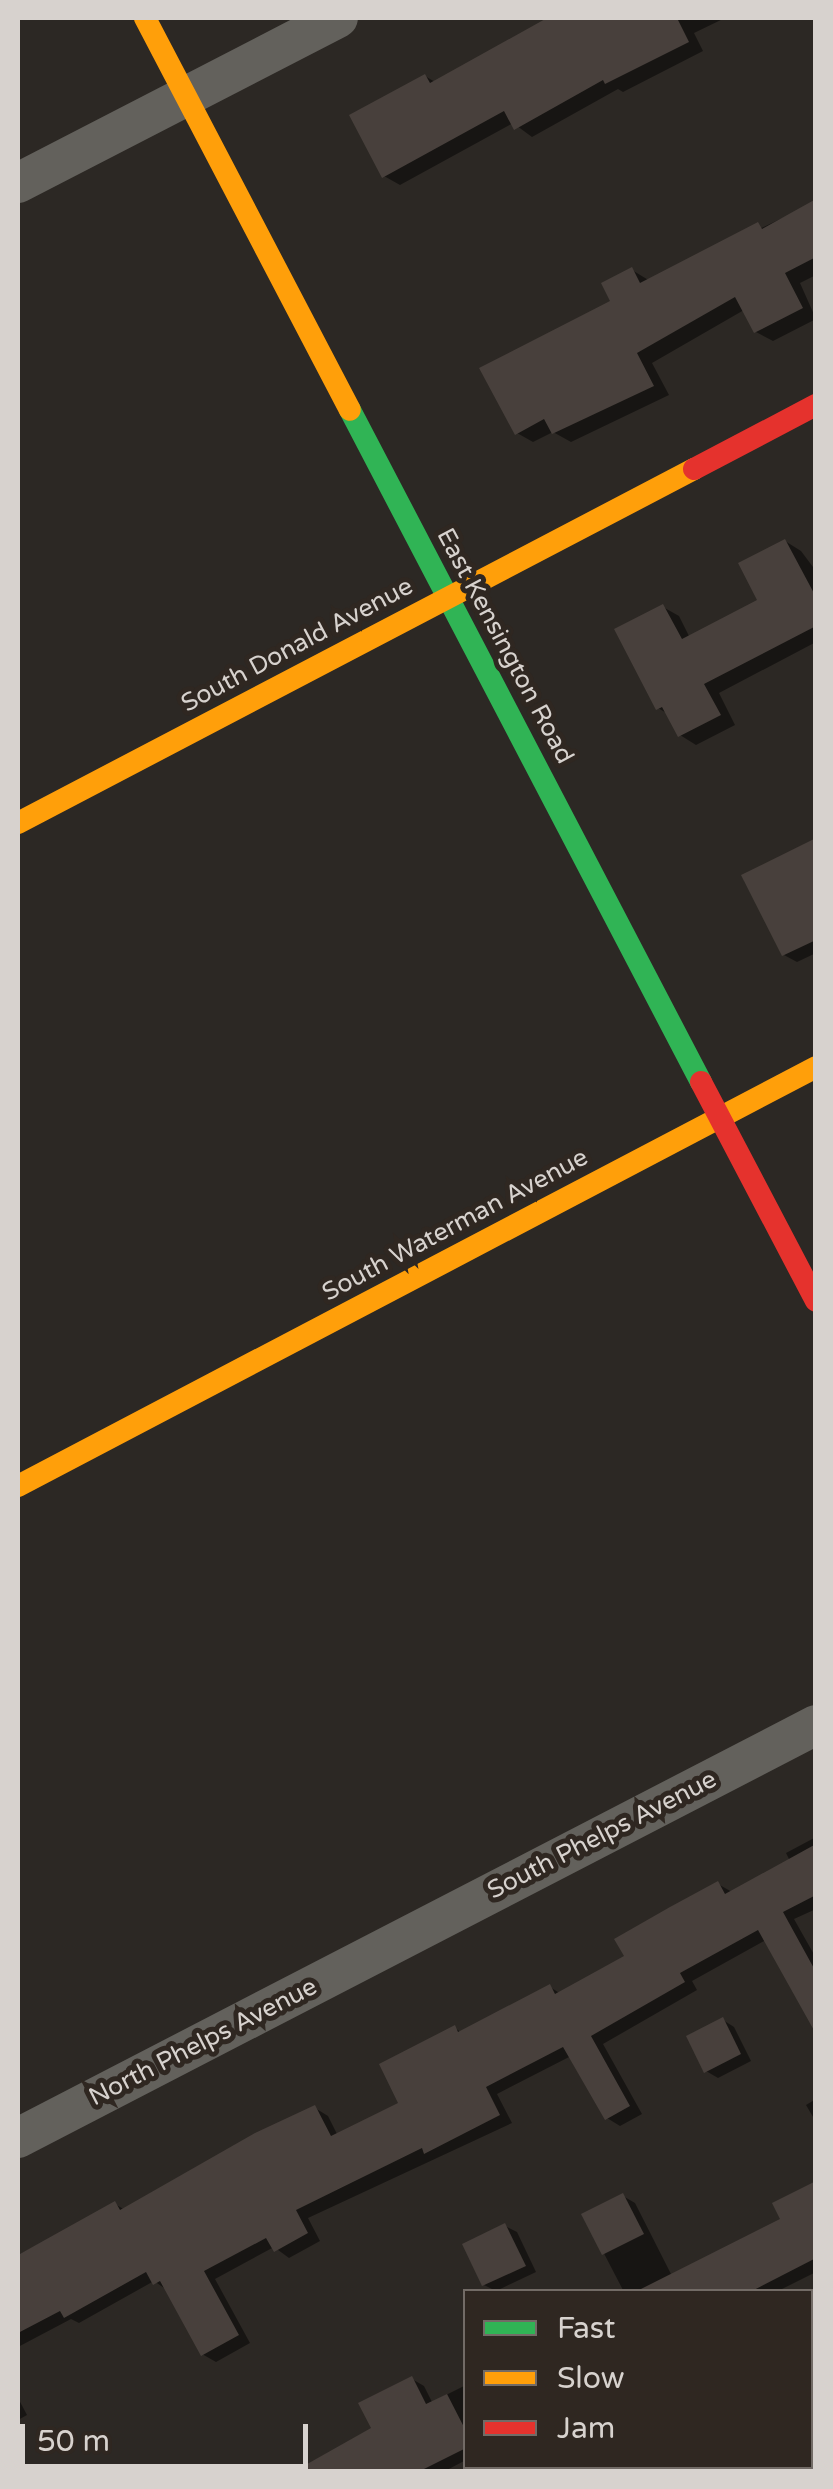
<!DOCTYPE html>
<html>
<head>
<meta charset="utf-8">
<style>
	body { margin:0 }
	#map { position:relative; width:833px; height:2489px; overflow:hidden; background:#2c2824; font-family:"Varela Round",sans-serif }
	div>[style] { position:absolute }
	.shadow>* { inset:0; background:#0007 }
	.building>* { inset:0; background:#48403c }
	.street>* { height:40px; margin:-20px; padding:0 20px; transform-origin:20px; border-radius:20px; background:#63615c }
	.fast>* { height:22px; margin:-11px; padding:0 11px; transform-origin:11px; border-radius:11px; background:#30b455 }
	.slow>* { height:22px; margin:-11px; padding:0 11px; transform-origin:11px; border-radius:11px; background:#ff9f0a }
	.jam>* { height:22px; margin:-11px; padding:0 11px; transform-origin:11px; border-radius:11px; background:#e5322d }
	span { translate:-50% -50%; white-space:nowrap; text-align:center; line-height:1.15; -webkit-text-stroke:10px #2f2721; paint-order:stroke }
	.street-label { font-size:25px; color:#d7d2ce }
	.frame { position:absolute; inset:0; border:20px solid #d7d2ce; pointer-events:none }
	.legend { position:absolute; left:463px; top:2289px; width:350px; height:180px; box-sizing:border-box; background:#2f2721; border:2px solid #726b66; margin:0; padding:12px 18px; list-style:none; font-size:30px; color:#d7d2ce }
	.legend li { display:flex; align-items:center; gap:20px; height:50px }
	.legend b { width:50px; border:2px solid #726b66 }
	.scale { position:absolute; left:20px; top:2424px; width:288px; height:45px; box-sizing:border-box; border:5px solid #d7d2ce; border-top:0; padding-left:12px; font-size:30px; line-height:35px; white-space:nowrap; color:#d7d2ce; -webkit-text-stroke:8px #2f2721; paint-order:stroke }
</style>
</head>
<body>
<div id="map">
	<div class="shadow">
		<i style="clip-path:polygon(555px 18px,725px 18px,694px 33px,703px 51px,623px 92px,618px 89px,532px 137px,513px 123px,400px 185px,384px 176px,425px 76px,435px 82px)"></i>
		<i style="clip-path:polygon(816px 202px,816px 275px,800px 283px,816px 319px,773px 341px,756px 332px,744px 310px,652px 363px,669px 395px,571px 442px,553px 432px,533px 442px,517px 433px,614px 302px,632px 270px,650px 281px)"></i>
		<i style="clip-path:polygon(785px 541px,801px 551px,816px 571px,816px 642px,719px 693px,735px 725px,696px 745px,680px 735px,668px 714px,658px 708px,663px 607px,679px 616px,690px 638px,761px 601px)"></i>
		<i style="clip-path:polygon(816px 841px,816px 953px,797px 962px,784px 955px)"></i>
		<i style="clip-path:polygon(816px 1837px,816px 1909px,794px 1919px,816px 1958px,816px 2021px,766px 1940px,692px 1981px,697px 1990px,603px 2044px,642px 2114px,620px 2126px,607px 2118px,571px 2056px,497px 2094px,512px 2123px,308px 2218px,320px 2241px,289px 2258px,274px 2247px,215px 2279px,250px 2343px,216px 2362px,202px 2354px,167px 2290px,154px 2281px,79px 2323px,71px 2319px,18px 2347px,18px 2255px,115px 2204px,125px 2210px,315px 2108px,328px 2116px,338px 2136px,402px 2104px,455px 2028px,462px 2033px,550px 1987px,561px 1994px,627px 1957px,718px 1884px,732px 1892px,790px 1861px,786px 1853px)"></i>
		<i style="clip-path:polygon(723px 2020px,734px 2027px,751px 2061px,718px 2078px,706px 2071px)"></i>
		<i style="clip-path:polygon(816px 2099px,816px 2122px,806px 2105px)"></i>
		<i style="clip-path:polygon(816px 2184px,816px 2272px,776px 2292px,624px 2292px,584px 2215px,623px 2196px,635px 2203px,672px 2276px,783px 2220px)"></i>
		<i style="clip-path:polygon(505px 2226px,517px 2232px,536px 2272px,496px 2291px,484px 2285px)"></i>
		<i style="clip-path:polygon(412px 2379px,424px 2386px,432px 2402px,466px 2385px,466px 2460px,443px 2472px,298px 2472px,374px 2429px)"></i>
		<i style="clip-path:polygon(18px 2398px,27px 2415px,18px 2420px)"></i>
	</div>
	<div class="building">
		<i style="clip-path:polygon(547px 18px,677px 18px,689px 42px,605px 84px,603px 80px,514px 130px,504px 111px,382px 178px,349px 115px,425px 74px,430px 83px)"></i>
		<i style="clip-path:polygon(816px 199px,816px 257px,785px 273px,803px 308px,754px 333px,735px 297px,637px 353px,654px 386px,552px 434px,544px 419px,515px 435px,479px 368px,610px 301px,601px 283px,632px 267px,640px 283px,758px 222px,762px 229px)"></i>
		<i style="clip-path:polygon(785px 539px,816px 597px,816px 626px,704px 684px,721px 715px,678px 737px,662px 707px,656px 710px,614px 629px,663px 604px,682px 639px,757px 600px,738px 563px)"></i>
		<i style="clip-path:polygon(816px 838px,816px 940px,782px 956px,741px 875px)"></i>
		<i style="clip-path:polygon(816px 1844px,816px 1895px,783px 1912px,816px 1972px,816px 2034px,758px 1930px,680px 1973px,685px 1982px,591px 2036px,630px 2106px,605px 2120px,563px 2047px,486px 2087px,500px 2115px,424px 2154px,422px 2148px,296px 2210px,308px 2233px,274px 2252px,266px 2238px,204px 2271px,239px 2335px,201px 2356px,160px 2281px,153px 2285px,146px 2272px,64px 2318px,60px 2311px,18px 2333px,18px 2255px,115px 2201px,120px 2210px,255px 2133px,315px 2105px,331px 2136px,398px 2103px,379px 2064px,455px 2025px,458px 2032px,550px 1984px,555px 1994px,624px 1956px,614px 1939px,670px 1907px,718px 1881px,725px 1894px)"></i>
		<i style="clip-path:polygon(723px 2017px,741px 2054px,704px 2073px,686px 2036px)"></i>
		<i style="clip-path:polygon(816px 2181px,816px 2258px,750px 2292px,635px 2292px,780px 2219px,772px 2203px)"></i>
		<i style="clip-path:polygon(623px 2193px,644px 2234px,602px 2255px,581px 2214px)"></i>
		<i style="clip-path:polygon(505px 2223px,526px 2266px,482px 2286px,462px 2244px)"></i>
		<i style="clip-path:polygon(412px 2376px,426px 2404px,447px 2394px,466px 2431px,466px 2448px,418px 2472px,293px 2472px,371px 2428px,358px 2403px)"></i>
	</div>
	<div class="street">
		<i style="left:18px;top:183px;width:360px;rotate:-27.3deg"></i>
		<i style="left:18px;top:2138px;width:899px;rotate:-27.36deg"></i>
		<i style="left:810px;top:2370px;width:7px;rotate:-27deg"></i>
		<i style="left:619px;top:2472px;width:11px;rotate:-34deg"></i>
	</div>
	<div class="fast">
		<i style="left:350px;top:410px;width:758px;rotate:62.42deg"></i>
	</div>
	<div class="slow">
		<i style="left:145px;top:18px;width:442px;rotate:62.4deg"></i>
		<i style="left:18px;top:823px;width:763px;rotate:-27.64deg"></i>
		<i style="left:18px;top:1486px;width:901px;rotate:-27.7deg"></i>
	</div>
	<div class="jam">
		<i style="left:694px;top:469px;width:138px;rotate:-27.7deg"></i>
		<i style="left:701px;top:1082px;width:247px;rotate:62.3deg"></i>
	</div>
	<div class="street-label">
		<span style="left:297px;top:645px;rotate:-28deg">South Donald Avenue</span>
		<span style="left:505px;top:646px;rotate:62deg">East Kensington Road</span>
		<span style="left:455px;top:1225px;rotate:-28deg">South Waterman Avenue</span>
		<span style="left:602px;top:1835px;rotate:-27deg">South Phelps Avenue</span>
		<span style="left:203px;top:2042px;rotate:-27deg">North Phelps Avenue</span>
	</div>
	<div class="frame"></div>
	<ul class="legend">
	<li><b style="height:12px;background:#30b455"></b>Fast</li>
	<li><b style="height:12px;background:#ff9f0a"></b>Slow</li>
	<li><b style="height:12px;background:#e5322d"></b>Jam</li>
	</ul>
	<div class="scale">50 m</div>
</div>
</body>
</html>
